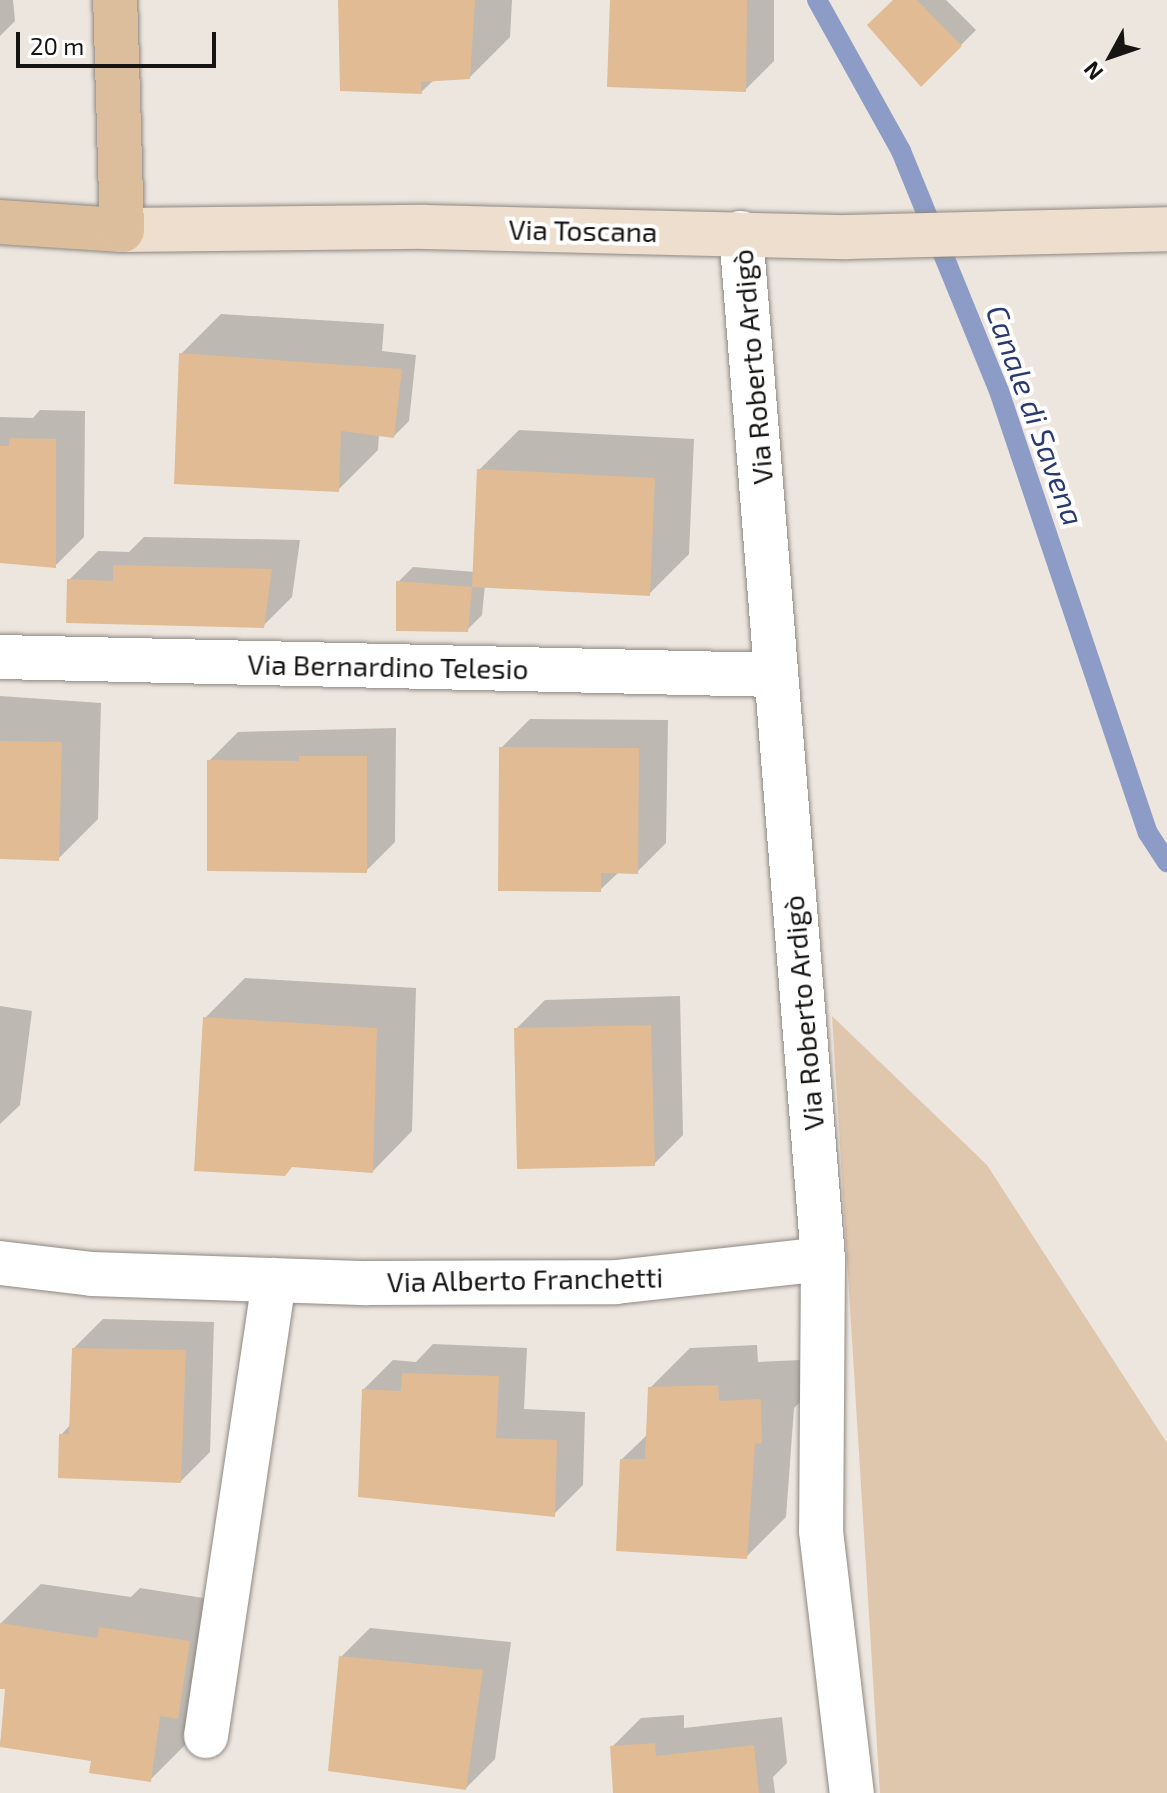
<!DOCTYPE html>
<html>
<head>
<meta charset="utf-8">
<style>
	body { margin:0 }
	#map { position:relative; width:1167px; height:1793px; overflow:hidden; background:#ede6df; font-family:"Exo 2",sans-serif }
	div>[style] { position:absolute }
	.green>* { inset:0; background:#dfc7ae }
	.shadow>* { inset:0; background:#0003 }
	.stream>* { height:20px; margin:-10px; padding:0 10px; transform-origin:10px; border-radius:10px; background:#8c9cc7 }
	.building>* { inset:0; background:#e0bb94 }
	.roads { filter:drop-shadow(0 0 2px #8e8882) drop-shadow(0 0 2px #8e8882) }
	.street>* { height:44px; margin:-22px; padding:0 22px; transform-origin:22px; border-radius:22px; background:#fff }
	.secondary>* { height:44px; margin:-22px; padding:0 22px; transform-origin:22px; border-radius:22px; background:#eddece }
	.primary>* { height:44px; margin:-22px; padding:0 22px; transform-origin:22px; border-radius:22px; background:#dcbe9d }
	span { translate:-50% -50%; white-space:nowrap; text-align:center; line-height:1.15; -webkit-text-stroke:8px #fff; paint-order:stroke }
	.street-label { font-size:28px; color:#171513 }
	.water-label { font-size:30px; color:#2a3a71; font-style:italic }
	.north { position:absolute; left:1071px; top:16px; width:80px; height:80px; -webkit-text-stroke:6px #fff; paint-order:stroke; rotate:230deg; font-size:22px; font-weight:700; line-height:32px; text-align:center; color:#171513 }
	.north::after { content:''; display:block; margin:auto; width:28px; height:36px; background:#171513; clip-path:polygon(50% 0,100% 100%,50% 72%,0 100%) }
	.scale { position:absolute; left:16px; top:32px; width:200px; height:36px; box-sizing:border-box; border:4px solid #171513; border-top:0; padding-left:10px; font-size:24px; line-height:28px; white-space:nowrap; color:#171513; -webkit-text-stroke:6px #fff; paint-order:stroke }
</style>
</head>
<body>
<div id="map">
	<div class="green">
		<i style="clip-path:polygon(832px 1016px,987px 1165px,1167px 1443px,1167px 1793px,880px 1793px)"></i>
	</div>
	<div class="shadow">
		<i style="clip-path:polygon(0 0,13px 0,15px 21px,0 36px)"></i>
		<i style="clip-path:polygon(340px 0,512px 0,510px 37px,470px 77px,434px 80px,421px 92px)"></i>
		<i style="clip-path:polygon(612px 0,774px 0,774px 61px,745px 90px)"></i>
		<i style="clip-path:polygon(895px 0,946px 0,976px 30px,922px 84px)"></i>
		<i style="clip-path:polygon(221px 314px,384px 324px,382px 351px,416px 355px,409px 421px,394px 436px,379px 434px,378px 450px,338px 490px,181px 354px)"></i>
		<i style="clip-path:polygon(40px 410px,85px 411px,84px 537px,55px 566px,0 561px,0 417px,33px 418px)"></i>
		<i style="clip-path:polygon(519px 430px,694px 439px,689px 554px,649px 594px,485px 585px,482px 615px,467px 630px,398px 582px,413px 567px,475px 572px,479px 470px)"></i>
		<i style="clip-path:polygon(144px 537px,300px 540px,292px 597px,263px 626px,69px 580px,98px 551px,129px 552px)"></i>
		<i style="clip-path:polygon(0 696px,101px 703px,98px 819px,58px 859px,0 857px)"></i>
		<i style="clip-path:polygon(530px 719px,668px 720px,666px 843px,637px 872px,619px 872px,600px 890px,501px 748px)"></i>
		<i style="clip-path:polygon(396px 728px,395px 842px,366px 871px,209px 761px,238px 732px)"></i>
		<i style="clip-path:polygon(245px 978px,416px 988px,412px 1131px,373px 1171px,293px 1165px,205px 1018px)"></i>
		<i style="clip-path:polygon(680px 996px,683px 1135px,654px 1164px,516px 1029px,545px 1000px)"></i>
		<i style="clip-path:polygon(0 1006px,32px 1011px,20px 1105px,0 1124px)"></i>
		<i style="clip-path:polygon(103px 1319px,214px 1322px,210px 1452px,181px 1481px,61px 1435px,71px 1424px,74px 1348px)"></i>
		<i style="clip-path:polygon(433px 1344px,527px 1348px,524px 1409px,585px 1412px,583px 1485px,554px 1514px,364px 1389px,393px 1360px,416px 1362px)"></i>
		<i style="clip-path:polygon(757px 1345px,758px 1362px,800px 1360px,801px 1401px,794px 1408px,786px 1517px,746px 1557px,622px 1459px,648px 1434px,650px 1388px,690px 1348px)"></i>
		<i style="clip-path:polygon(41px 1584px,131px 1597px,140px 1588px,229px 1602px,190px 1740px,150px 1780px,94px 1760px,0 1745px,7px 1688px,0 1687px,1px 1623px)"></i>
		<i style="clip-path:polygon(370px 1628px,511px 1642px,495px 1759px,466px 1788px,341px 1657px)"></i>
		<i style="clip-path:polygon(684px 1715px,684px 1728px,782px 1717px,787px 1763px,773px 1777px,775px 1793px,615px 1793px,612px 1747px,641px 1718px)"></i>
	</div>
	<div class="stream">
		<i style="left:817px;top:0;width:173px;rotate:60.9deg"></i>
		<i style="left:901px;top:151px;width:259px;rotate:67.8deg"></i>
		<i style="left:999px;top:391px;width:466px;rotate:71.4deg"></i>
		<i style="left:1148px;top:833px;width:35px;rotate:57deg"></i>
	</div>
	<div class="building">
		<i style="clip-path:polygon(338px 0,475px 0,470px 79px,421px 82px,422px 94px,340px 91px)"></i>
		<i style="clip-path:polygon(610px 0,747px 0,746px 92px,607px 87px)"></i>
		<i style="clip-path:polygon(893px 0,917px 0,962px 46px,921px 87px,867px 25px)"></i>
		<i style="clip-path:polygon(179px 353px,402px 369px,394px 438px,341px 431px,339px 492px,174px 484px)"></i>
		<i style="clip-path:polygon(9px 438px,56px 439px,56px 568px,0 563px,0 446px,9px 446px)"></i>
		<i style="clip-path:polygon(477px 469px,655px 478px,650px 596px,472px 587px,468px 632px,396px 631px,396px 581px,472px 587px)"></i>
		<i style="clip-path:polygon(113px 565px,272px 569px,264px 628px,66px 623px,67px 579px,113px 581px)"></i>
		<i style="clip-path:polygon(0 741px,62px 742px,59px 861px,0 859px)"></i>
		<i style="clip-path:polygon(499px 747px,639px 748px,638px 874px,601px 873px,601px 892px,498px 891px)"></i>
		<i style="clip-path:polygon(299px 756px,367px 756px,367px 873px,207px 871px,207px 760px,299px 761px)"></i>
		<i style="clip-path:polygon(203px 1017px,377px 1028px,373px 1173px,292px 1167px,285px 1176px,194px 1171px)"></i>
		<i style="clip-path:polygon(651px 1025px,655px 1166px,517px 1169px,514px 1028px)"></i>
		<i style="clip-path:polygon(72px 1348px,186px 1350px,181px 1483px,58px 1478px,59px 1434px,69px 1434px)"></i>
		<i style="clip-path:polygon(402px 1373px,499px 1376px,496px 1438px,557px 1440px,555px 1517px,358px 1497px,362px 1389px,401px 1391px)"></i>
		<i style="clip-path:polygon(718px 1385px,719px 1401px,761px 1399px,762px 1443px,755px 1444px,747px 1559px,616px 1551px,620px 1459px,645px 1459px,648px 1387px)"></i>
		<i style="clip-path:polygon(0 1623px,97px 1638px,99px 1627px,190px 1641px,178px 1719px,160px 1716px,151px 1782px,89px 1773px,91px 1761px,0 1747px,5px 1689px,0 1689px)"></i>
		<i style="clip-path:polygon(339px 1656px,483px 1670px,466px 1790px,328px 1771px)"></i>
		<i style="clip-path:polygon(655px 1743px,656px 1756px,754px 1745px,759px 1793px,613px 1793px,610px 1746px)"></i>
	</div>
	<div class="roads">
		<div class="street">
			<i style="left:741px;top:233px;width:1029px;rotate:85.43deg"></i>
			<i style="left:823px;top:1259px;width:272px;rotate:90.4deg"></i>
			<i style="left:821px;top:1531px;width:264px;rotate:83.3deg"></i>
			<i style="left:0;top:657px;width:776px;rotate:1.33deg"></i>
			<i style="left:0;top:1263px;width:93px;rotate:6.8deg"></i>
			<i style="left:92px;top:1274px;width:276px;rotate:1.9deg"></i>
			<i style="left:368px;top:1283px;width:248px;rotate:-0.2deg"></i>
			<i style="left:616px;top:1282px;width:208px;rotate:-6.3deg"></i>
			<i style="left:206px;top:1736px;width:461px;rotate:-81.5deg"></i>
		</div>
		<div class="secondary">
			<i style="left:122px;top:230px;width:303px;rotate:-0.6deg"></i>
			<i style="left:425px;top:227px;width:422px;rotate:1.4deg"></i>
			<i style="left:847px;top:237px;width:320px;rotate:-1.4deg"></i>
		</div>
		<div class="primary">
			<i style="left:0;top:222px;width:122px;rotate:3.8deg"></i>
			<i style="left:122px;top:230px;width:230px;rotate:-91.7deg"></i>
		</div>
	</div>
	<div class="street-label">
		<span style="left:583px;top:230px;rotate:1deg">Via Toscana</span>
		<span style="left:752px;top:367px;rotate:-95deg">Via Roberto Ardigò</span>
		<span style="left:388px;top:666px;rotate:1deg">Via Bernardino Telesio</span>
		<span style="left:803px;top:1013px;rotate:-95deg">Via Roberto Ardigò</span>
		<span style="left:525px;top:1279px;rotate:-1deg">Via Alberto Franchetti</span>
	</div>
	<div class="water-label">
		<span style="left:1036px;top:415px;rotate:70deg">Canale di Savena</span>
	</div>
	<div class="north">N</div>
	<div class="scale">20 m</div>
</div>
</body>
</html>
